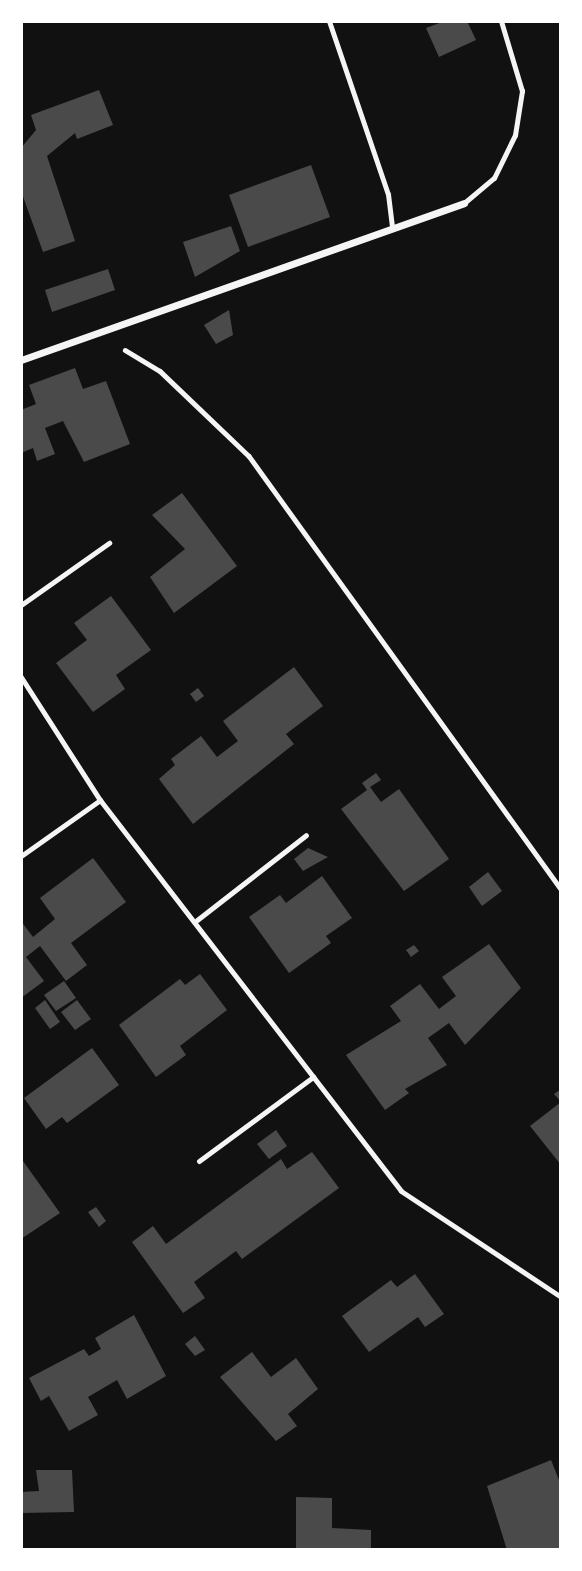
<!DOCTYPE html>
<html>
<head>
<meta charset="utf-8">
<style>
	body { margin:0 }
	#map { position:relative; width:582px; height:1571px; overflow:hidden; background:#111; font-family:"PT Sans",sans-serif }
	div>[style] { position:absolute }
	.building>* { inset:0; background:#4a4a4a }
	.path>* { height:4.5px; margin:-2.25px; padding:0 2.25px; transform-origin:2.25px; border-radius:2.25px; background:#f5f5f5 }
	.service>* { height:5px; margin:-2.5px; padding:0 2.5px; transform-origin:2.5px; border-radius:2.5px; background:#f5f5f5 }
	.minor>* { height:7px; margin:-3.5px; padding:0 3.5px; transform-origin:3.5px; border-radius:3.5px; background:#f5f5f5 }
	span { translate:-50% -50%; white-space:nowrap; text-align:center; line-height:1.15; -webkit-text-stroke:7px #fff; paint-order:stroke }
	.frame { position:absolute; inset:0; border:23px solid #fff; pointer-events:none }
</style>
</head>
<body>
<div id="map">
	<div class="building">
		<i style="clip-path:polygon(445px 21px,467px 21px,476px 40px,439px 57px,426px 28px)"></i>
		<i style="clip-path:polygon(99px 90px,113px 125px,77px 139px,75px 133px,47px 156px,75px 241px,43px 252px,21px 191px,21px 148px,36px 130px,31px 115px)"></i>
		<i style="clip-path:polygon(311px 165px,330px 217px,248px 247px,229px 195px)"></i>
		<i style="clip-path:polygon(231px 226px,240px 251px,195px 277px,183px 242px)"></i>
		<i style="clip-path:polygon(108px 269px,115px 290px,52px 312px,45px 290px)"></i>
		<i style="clip-path:polygon(229px 310px,233px 335px,216px 344px,204px 325px)"></i>
		<i style="clip-path:polygon(75px 368px,83px 389px,106px 381px,130px 444px,84px 462px,63px 421px,45px 428px,55px 454px,37px 461px,33px 448px,21px 453px,21px 410px,36px 404px,29px 385px)"></i>
		<i style="clip-path:polygon(182px 493px,237px 566px,174px 613px,150px 577px,185px 549px,152px 515px)"></i>
		<i style="clip-path:polygon(111px 596px,151px 650px,116px 675px,125px 689px,93px 712px,56px 663px,87px 640px,74px 623px)"></i>
		<i style="clip-path:polygon(294px 667px,323px 706px,286px 734px,294px 744px,193px 824px,159px 779px,175px 765px,171px 759px,201px 736px,217px 757px,238px 741px,223px 721px)"></i>
		<i style="clip-path:polygon(198px 688px,204px 696px,196px 702px,190px 694px)"></i>
		<i style="clip-path:polygon(376px 773px,381px 780px,370px 787px,381px 802px,399px 789px,449px 859px,404px 891px,341px 809px,367px 790px,362px 783px)"></i>
		<i style="clip-path:polygon(308px 848px,328px 857px,303px 871px,294px 859px)"></i>
		<i style="clip-path:polygon(93px 858px,126px 902px,71px 943px,87px 965px,66px 981px,40px 946px,26px 957px,44px 981px,21px 998px,21px 921px,33px 937px,55px 919px,40px 898px)"></i>
		<i style="clip-path:polygon(488px 872px,502px 891px,482px 906px,469px 887px)"></i>
		<i style="clip-path:polygon(322px 876px,352px 918px,326px 936px,331px 943px,289px 973px,249px 917px,280px 895px,286px 903px)"></i>
		<i style="clip-path:polygon(489px 944px,521px 988px,465px 1045px,449px 1023px,428px 1038px,447px 1065px,405px 1089px,409px 1093px,385px 1110px,346px 1055px,401px 1021px,390px 1006px,420px 984px,439px 1009px,456px 996px,442px 977px)"></i>
		<i style="clip-path:polygon(414px 945px,419px 951px,411px 957px,406px 950px)"></i>
		<i style="clip-path:polygon(200px 974px,227px 1010px,180px 1046px,186px 1055px,156px 1077px,119px 1025px,180px 979px,185px 985px)"></i>
		<i style="clip-path:polygon(64px 981px,76px 998px,56px 1011px,44px 995px)"></i>
		<i style="clip-path:polygon(45px 1000px,60px 1022px,50px 1029px,35px 1008px)"></i>
		<i style="clip-path:polygon(77px 1000px,91px 1019px,75px 1030px,61px 1012px)"></i>
		<i style="clip-path:polygon(92px 1048px,119px 1085px,67px 1123px,62px 1117px,46px 1129px,24px 1098px)"></i>
		<i style="clip-path:polygon(561px 1089px,561px 1165px,530px 1126px,561px 1102px,554px 1094px)"></i>
		<i style="clip-path:polygon(276px 1130px,287px 1146px,269px 1159px,257px 1144px)"></i>
		<i style="clip-path:polygon(312px 1152px,339px 1188px,242px 1259px,236px 1251px,194px 1282px,205px 1298px,183px 1313px,132px 1242px,153px 1226px,166px 1244px,281px 1159px,287px 1169px)"></i>
		<i style="clip-path:polygon(23px 1161px,60px 1213px,21px 1239px,21px 1163px)"></i>
		<i style="clip-path:polygon(96px 1207px,106px 1221px,99px 1227px,88px 1212px)"></i>
		<i style="clip-path:polygon(415px 1274px,444px 1314px,425px 1327px,418px 1317px,369px 1352px,342px 1316px,391px 1280px,397px 1287px)"></i>
		<i style="clip-path:polygon(134px 1315px,166px 1376px,127px 1399px,117px 1380px,88px 1397px,98px 1415px,69px 1431px,49px 1396px,41px 1401px,29px 1378px,84px 1349px,89px 1356px,101px 1349px,95px 1338px)"></i>
		<i style="clip-path:polygon(195px 1336px,205px 1350px,195px 1356px,185px 1344px)"></i>
		<i style="clip-path:polygon(252px 1352px,271px 1377px,296px 1358px,318px 1389px,288px 1414px,297px 1426px,276px 1441px,220px 1377px)"></i>
		<i style="clip-path:polygon(551px 1460px,559px 1480px,561px 1550px,507px 1550px,487px 1486px)"></i>
		<i style="clip-path:polygon(36px 1470px,72px 1470px,74px 1512px,21px 1513px,21px 1492px,39px 1491px)"></i>
		<i style="clip-path:polygon(296px 1497px,332px 1498px,332px 1528px,371px 1530px,371px 1550px,296px 1550px)"></i>
	</div>
	<div class="path">
		<i style="left:125px;top:350px;width:41px;rotate:31deg"></i>
		<i style="left:160px;top:371px;width:123px;rotate:43.7deg"></i>
		<i style="left:249px;top:456px;width:534px;rotate:54.23deg"></i>
	</div>
	<div class="service">
		<i style="left:329px;top:21px;width:183px;rotate:71.2deg"></i>
		<i style="left:388px;top:194px;width:34px;rotate:83deg"></i>
		<i style="left:464px;top:203px;width:39px;rotate:-40deg"></i>
		<i style="left:494px;top:178px;width:48px;rotate:-64deg"></i>
		<i style="left:515px;top:135px;width:45px;rotate:-81deg"></i>
		<i style="left:522px;top:91px;width:73px;rotate:-106.7deg"></i>
		<i style="left:21px;top:605px;width:108px;rotate:-35.2deg"></i>
		<i style="left:21px;top:677px;width:146px;rotate:57.3deg"></i>
		<i style="left:21px;top:856px;width:97px;rotate:-35.3deg"></i>
		<i style="left:100px;top:800px;width:493px;rotate:52.4deg"></i>
		<i style="left:401px;top:1191px;width:192px;rotate:33.5deg"></i>
		<i style="left:197px;top:920px;width:138px;rotate:-37.9deg"></i>
		<i style="left:199px;top:1161px;width:142px;rotate:-36.4deg"></i>
	</div>
	<div class="minor">
		<i style="left:21px;top:360px;width:470px;rotate:-19.5deg"></i>
	</div>
	<div class="frame"></div>
</div>
</body>
</html>
